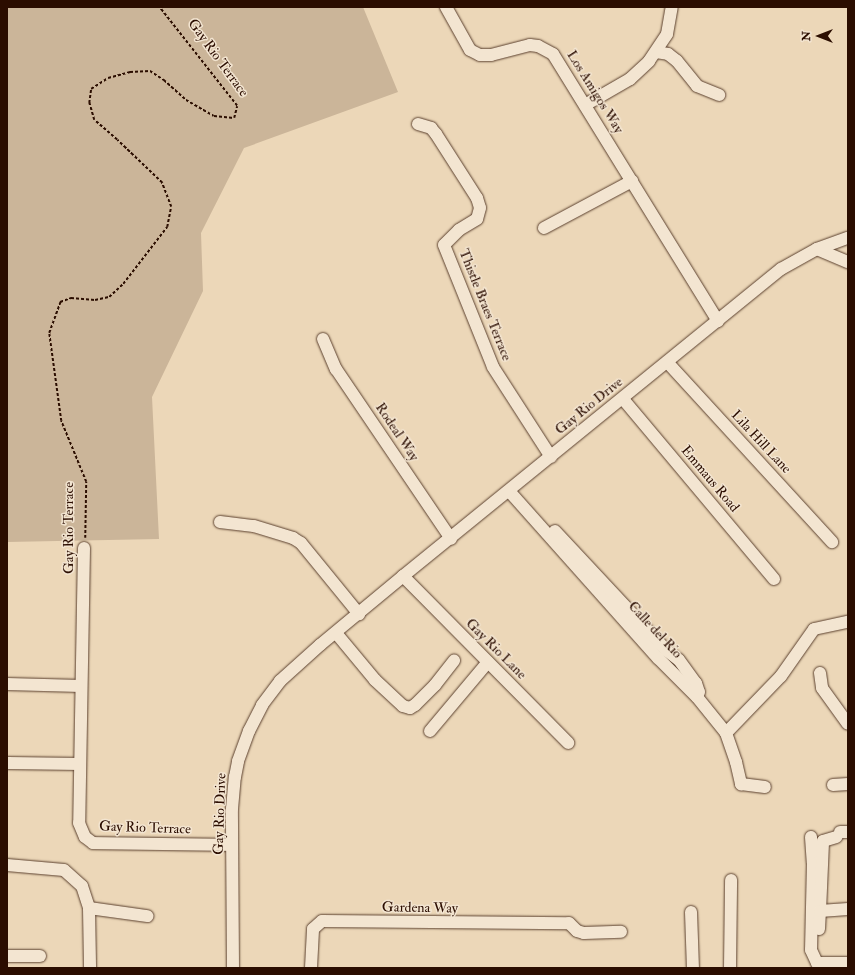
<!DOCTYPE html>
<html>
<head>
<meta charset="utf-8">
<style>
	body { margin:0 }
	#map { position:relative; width:855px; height:975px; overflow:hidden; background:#ecd7b8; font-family:"IM FELL Double Pica",serif }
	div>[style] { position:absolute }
	.green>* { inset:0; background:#cbb599 }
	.path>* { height:1.5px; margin-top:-0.75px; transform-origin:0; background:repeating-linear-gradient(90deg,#2b0d00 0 3px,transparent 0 5px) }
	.roads { filter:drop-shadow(0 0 1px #5b402e) drop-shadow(0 0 1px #5b402e) }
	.minor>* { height:12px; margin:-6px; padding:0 6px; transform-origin:6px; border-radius:6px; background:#f3e5d1 }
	span { translate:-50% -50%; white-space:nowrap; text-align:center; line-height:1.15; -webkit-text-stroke:3px #f3e5d1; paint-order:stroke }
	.street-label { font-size:14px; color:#2b0d00 }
	.frame { position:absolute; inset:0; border:8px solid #2b0d00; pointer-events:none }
	.north { position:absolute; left:799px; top:16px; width:40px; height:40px; -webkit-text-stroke:3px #f3e5d1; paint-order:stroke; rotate:270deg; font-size:11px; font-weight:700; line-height:16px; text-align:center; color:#2b0d00 }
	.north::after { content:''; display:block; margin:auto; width:14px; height:18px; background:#2b0d00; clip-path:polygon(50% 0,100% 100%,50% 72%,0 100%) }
</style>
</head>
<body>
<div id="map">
	<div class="green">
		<i style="clip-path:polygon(7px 7px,363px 7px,398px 92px,244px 148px,201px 233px,203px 291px,152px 397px,159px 539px,7px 542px)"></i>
	</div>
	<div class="path">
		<i style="left:85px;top:538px;width:56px;rotate:-89deg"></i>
		<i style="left:86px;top:482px;width:66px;rotate:-112.3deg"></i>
		<i style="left:61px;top:421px;width:89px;rotate:-97.8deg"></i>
		<i style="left:49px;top:333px;width:33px;rotate:-70deg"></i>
		<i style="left:60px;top:302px;width:12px;rotate:-20deg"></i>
		<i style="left:71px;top:298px;width:24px;rotate:5deg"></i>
		<i style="left:95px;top:300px;width:14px;rotate:-12deg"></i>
		<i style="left:109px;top:297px;width:19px;rotate:-43deg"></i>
		<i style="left:123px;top:284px;width:72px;rotate:-52.3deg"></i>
		<i style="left:167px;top:227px;width:20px;rotate:-79deg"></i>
		<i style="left:171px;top:207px;width:26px;rotate:-111deg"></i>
		<i style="left:162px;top:183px;width:62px;rotate:-136.3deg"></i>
		<i style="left:117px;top:140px;width:30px;rotate:-139deg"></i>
		<i style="left:94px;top:120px;width:18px;rotate:-106deg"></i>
		<i style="left:89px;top:103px;width:14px;rotate:-82deg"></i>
		<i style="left:91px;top:89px;width:20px;rotate:-33deg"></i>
		<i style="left:108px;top:78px;width:23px;rotate:-15deg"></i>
		<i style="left:130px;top:72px;width:20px;rotate:-3deg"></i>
		<i style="left:150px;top:71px;width:17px;rotate:33deg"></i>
		<i style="left:164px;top:80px;width:30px;rotate:42deg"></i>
		<i style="left:186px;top:100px;width:32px;rotate:30deg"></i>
		<i style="left:214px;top:116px;width:20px;rotate:6deg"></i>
		<i style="left:234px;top:118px;width:12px;rotate:-76deg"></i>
		<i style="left:237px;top:106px;width:126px;rotate:-128.2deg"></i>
	</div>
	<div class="roads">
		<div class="minor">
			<i style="left:446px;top:7px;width:49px;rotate:60.8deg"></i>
			<i style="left:470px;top:50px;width:11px;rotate:27deg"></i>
			<i style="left:480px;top:55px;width:11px"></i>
			<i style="left:491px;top:55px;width:40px;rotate:-14.4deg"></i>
			<i style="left:530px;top:45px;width:8px;rotate:7deg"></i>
			<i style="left:538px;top:46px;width:17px;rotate:28deg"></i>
			<i style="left:553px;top:54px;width:314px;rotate:58.3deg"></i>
			<i style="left:656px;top:52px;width:12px;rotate:9deg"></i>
			<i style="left:668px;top:54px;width:11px;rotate:38deg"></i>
			<i style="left:677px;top:61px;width:32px;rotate:51deg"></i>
			<i style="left:697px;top:86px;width:24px;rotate:22deg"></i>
			<i style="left:585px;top:105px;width:52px;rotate:-30deg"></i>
			<i style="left:630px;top:79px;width:26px;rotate:-43deg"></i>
			<i style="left:649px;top:61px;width:32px;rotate:-56deg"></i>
			<i style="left:667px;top:34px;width:27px;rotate:-80deg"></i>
			<i style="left:418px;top:124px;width:14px;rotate:17deg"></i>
			<i style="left:431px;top:128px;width:8px;rotate:50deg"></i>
			<i style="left:436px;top:134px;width:76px;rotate:57.4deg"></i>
			<i style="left:477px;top:198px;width:10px;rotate:73deg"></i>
			<i style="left:480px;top:208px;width:11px;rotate:105deg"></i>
			<i style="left:477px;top:219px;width:21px;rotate:149deg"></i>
			<i style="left:459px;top:230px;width:21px;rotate:135deg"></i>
			<i style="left:444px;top:245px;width:131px;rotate:68.1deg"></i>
			<i style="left:493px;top:367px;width:107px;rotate:57.2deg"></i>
			<i style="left:544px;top:228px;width:100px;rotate:-28.1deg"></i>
			<i style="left:817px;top:249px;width:34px;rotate:23deg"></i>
			<i style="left:323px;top:339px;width:33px;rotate:67deg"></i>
			<i style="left:336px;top:369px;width:205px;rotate:55.9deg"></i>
			<i style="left:668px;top:363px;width:243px;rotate:47.5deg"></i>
			<i style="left:623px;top:399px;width:235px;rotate:50deg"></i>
			<i style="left:509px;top:491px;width:224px;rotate:48.3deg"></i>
			<i style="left:658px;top:658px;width:55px;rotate:45deg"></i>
			<i style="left:697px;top:697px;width:46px;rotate:51.1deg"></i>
			<i style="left:726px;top:733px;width:31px;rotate:71deg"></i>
			<i style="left:736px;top:762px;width:23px;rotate:77deg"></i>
			<i style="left:741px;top:784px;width:24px;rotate:7deg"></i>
			<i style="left:220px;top:522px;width:34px;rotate:7deg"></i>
			<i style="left:254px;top:526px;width:41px;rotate:17.1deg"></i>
			<i style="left:293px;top:538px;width:9px;rotate:32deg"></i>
			<i style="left:301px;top:543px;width:92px;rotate:50.8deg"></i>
			<i style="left:555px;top:531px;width:163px;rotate:47deg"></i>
			<i style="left:666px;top:650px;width:16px;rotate:38deg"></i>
			<i style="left:679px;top:660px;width:29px;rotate:54deg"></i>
			<i style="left:696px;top:683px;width:9px;rotate:72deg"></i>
			<i style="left:699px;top:692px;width:5px;rotate:112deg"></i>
			<i style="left:84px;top:548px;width:275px;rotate:91deg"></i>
			<i style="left:79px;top:823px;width:15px;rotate:67deg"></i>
			<i style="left:85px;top:837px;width:10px;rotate:37deg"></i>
			<i style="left:93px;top:843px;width:139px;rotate:0.8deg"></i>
			<i style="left:403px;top:576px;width:235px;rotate:45.3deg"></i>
			<i style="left:336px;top:633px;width:61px;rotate:50.3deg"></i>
			<i style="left:375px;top:680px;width:38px;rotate:43deg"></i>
			<i style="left:403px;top:706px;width:7px;rotate:16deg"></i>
			<i style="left:410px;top:708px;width:6px;rotate:-31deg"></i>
			<i style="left:415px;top:705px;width:28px;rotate:-45deg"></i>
			<i style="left:435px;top:685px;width:31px;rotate:-52deg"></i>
			<i style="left:820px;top:673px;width:15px;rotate:82deg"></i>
			<i style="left:822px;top:688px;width:44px;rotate:54.2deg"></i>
			<i style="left:7px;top:684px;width:74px;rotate:1.5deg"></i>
			<i style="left:430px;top:731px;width:90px;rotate:-50deg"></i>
			<i style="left:726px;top:733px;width:79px;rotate:-46deg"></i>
			<i style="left:781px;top:676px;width:57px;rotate:-54.9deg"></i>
			<i style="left:814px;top:629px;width:35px;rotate:-12deg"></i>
			<i style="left:8px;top:763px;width:72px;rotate:0.8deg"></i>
			<i style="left:833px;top:785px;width:15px;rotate:-4deg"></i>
			<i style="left:840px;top:832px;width:8px"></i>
			<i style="left:811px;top:837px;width:26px;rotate:86deg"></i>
			<i style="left:813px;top:863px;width:87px;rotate:91.3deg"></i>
			<i style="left:811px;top:950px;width:14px;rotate:65deg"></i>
			<i style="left:817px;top:963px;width:31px"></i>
			<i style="left:7px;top:865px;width:57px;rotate:5deg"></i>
			<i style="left:64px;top:870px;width:24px;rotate:42deg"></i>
			<i style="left:82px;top:886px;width:23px;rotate:72deg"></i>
			<i style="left:89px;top:908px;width:60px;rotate:89deg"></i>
			<i style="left:89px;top:908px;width:59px;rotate:7.9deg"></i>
			<i style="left:820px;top:911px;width:70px;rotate:-87.5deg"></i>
			<i style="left:823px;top:841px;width:14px;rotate:-17deg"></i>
			<i style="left:691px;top:912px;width:56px;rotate:88deg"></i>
			<i style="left:819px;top:929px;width:18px;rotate:-87deg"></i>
			<i style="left:820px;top:911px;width:28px;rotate:-4deg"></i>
			<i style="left:7px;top:956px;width:33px"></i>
			<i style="left:233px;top:968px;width:159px;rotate:-90.4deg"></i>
			<i style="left:232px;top:809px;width:32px;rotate:-85deg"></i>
			<i style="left:235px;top:777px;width:16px;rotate:-79deg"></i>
			<i style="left:238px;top:761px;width:32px;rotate:-70deg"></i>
			<i style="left:249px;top:731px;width:29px;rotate:-63deg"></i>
			<i style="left:262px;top:705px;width:30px;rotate:-53deg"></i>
			<i style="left:280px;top:681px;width:54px;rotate:-42deg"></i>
			<i style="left:320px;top:645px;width:108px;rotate:-39.7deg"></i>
			<i style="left:403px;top:576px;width:487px;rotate:-39.1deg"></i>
			<i style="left:781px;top:269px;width:41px;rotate:-29.1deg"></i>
			<i style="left:817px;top:249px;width:33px;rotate:-20deg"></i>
			<i style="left:311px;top:968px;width:39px;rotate:-87deg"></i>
			<i style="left:313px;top:929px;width:12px;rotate:-42deg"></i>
			<i style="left:322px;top:921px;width:247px;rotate:0.5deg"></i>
			<i style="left:569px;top:923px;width:11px;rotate:45deg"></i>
			<i style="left:577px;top:931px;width:7px;rotate:16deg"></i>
			<i style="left:584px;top:933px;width:37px;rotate:-2deg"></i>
			<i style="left:730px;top:968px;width:88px;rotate:-89.3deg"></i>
		</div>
	</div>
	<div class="street-label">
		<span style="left:218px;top:58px;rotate:54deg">Gay Rio Terrace</span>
		<span style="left:595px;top:92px;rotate:58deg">Los Amigos Way</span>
		<span style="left:485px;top:305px;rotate:68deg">Thistle Braes Terrace</span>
		<span style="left:589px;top:406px;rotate:-39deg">Gay Rio Drive</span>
		<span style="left:397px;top:432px;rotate:56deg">Rodeal Way</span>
		<span style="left:761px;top:442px;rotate:47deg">Lila Hill Lane</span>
		<span style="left:710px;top:479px;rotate:50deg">Emmaus Road</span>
		<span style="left:69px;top:528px;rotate:-90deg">Gay Rio Terrace</span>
		<span style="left:655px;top:630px;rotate:47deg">Calle del Rio</span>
		<span style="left:496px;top:649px;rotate:45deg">Gay Rio Lane</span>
		<span style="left:220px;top:814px;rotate:-88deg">Gay Rio Drive</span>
		<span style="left:145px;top:828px;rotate:2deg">Gay Rio Terrace</span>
		<span style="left:420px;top:908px;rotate:1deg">Gardena Way</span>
	</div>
	<div class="frame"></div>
	<div class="north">N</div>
</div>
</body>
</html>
